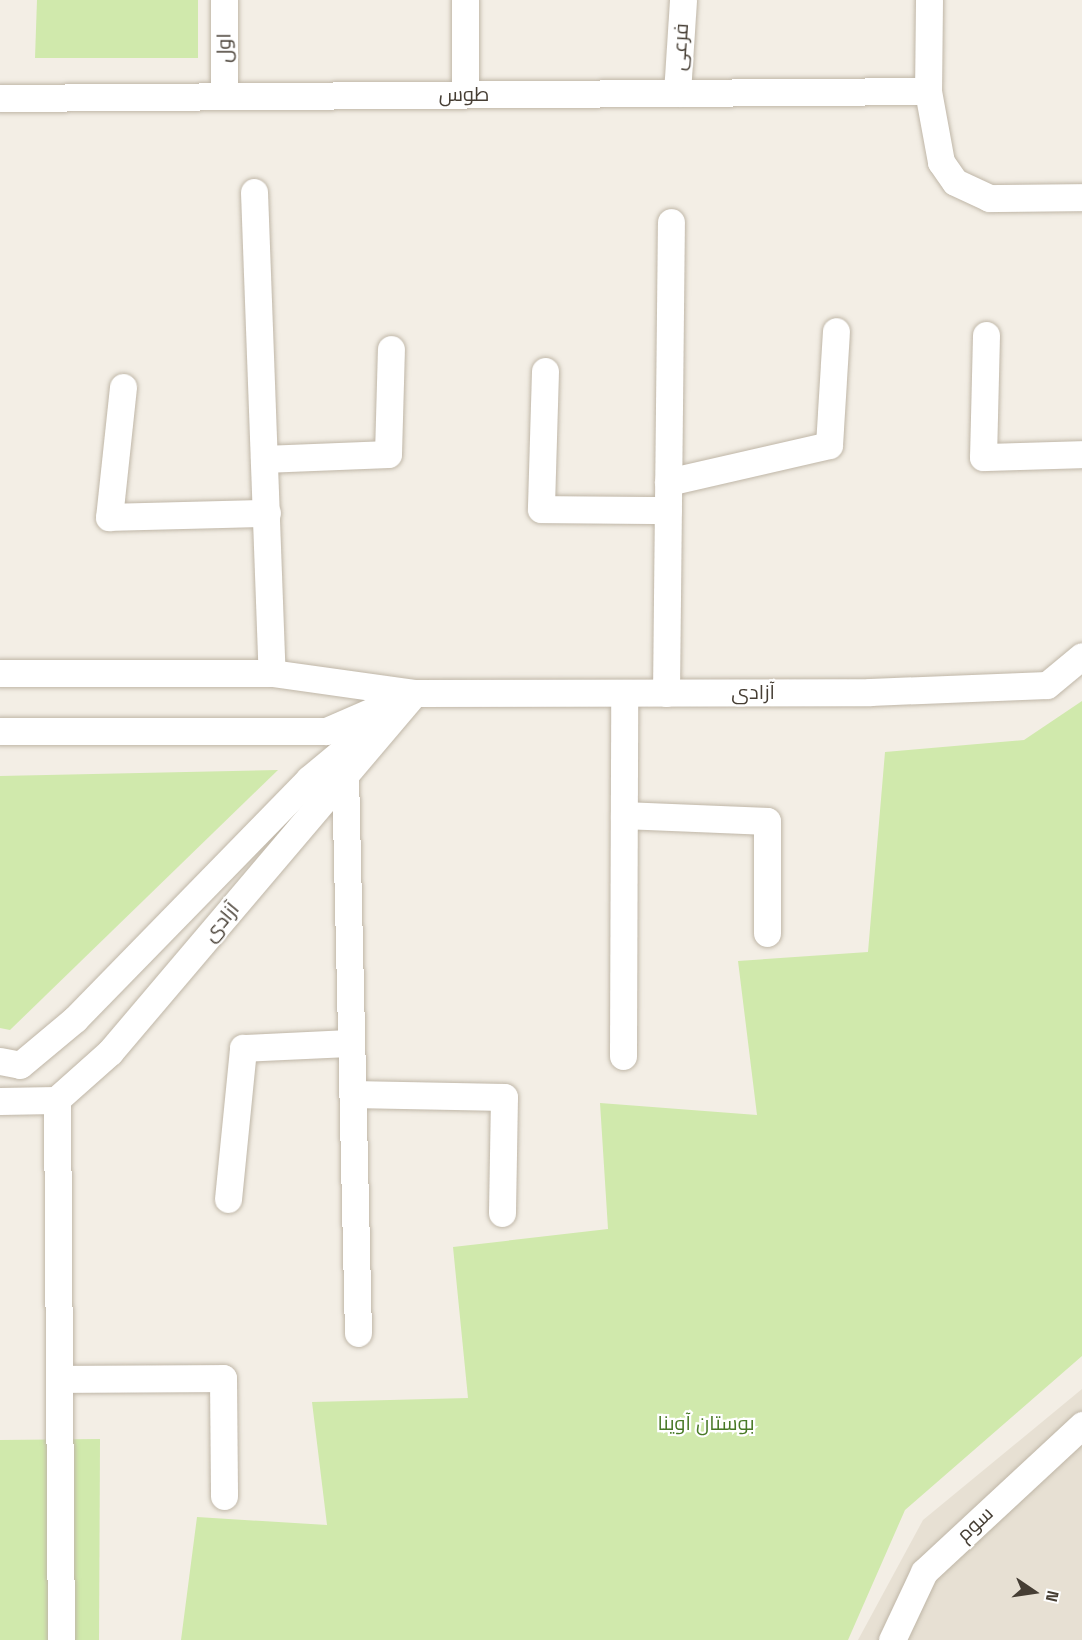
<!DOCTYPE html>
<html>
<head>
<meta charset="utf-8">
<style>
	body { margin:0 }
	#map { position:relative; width:1082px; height:1640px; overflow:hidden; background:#f3eee5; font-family:"Space Grotesk",Cairo,sans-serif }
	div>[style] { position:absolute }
	.residential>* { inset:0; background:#e7e0d3 }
	.green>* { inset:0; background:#d0e9ac }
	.roads { filter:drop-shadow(0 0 2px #bfb6a7) drop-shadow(0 0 2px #bfb6a7) }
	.minor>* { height:27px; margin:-13.5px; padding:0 13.5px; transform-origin:13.5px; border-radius:13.5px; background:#fff }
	span { translate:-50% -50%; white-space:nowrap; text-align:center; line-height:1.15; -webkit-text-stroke:4.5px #fff; paint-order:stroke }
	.street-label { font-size:20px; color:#463e34 }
	.park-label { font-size:20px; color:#487926 }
	.north { position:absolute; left:1004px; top:1562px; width:60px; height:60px; -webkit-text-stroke:4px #fff; paint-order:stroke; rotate:103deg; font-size:16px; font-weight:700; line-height:24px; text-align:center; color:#463e34 }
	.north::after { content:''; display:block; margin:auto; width:21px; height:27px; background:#463e34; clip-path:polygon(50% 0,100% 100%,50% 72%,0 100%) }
</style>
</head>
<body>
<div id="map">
	<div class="residential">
		<i style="clip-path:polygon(1082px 1389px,1082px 1640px,858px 1640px,923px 1520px)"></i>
	</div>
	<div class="green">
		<i style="clip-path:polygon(37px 0,198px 0,198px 58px,35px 58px)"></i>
		<i style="clip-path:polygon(1082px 701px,1082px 1356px,905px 1510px,848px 1640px,181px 1640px,197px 1517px,327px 1525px,312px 1402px,468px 1398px,453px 1247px,608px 1229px,600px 1103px,757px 1115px,738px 961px,868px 952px,885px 752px,1024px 740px)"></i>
		<i style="clip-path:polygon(278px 770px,10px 1030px,0 1028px,0 776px)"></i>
		<i style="clip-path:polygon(100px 1439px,99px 1640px,0 1640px,0 1440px)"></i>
	</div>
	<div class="roads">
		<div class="minor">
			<i style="left:224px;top:0;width:96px;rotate:90deg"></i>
			<i style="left:929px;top:0;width:91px;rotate:90.6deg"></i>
			<i style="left:928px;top:91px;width:72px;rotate:79.6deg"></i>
			<i style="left:941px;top:162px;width:24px;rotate:55deg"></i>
			<i style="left:955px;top:182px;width:38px;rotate:25deg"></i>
			<i style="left:989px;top:198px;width:93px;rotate:-0.6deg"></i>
			<i style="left:677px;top:93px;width:93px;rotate:-86.3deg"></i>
			<i style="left:465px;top:94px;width:94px;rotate:-90deg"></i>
			<i style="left:0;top:98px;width:928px;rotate:-0.43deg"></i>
			<i style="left:254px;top:192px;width:481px;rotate:87.9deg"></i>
			<i style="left:986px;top:335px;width:122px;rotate:91.4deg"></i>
			<i style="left:983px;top:457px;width:99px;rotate:-1.7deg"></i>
			<i style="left:545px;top:371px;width:138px;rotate:91.7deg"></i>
			<i style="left:541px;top:509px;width:127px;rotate:0.5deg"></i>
			<i style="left:123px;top:387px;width:131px;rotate:96.1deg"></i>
			<i style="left:109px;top:517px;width:158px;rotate:-1.5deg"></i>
			<i style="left:264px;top:459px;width:124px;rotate:-2.3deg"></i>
			<i style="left:388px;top:454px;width:105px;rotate:-88.4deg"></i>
			<i style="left:668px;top:482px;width:165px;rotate:-12.9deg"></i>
			<i style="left:829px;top:445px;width:114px;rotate:-86.5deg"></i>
			<i style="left:0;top:673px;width:272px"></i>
			<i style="left:272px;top:673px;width:143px;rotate:8deg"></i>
			<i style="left:414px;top:693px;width:96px;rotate:156.6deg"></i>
			<i style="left:326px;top:731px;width:326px;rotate:180deg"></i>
			<i style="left:666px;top:693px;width:471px;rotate:-89.4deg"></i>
			<i style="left:345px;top:774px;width:559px;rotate:88.67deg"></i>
			<i style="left:624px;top:815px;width:143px;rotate:2.4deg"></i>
			<i style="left:767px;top:821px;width:112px;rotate:90deg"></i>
			<i style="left:623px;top:1056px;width:363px;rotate:-89.8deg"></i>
			<i style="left:0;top:1061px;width:20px;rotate:11deg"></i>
			<i style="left:20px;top:1065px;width:72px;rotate:-39.9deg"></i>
			<i style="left:75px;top:1019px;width:335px;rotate:-45.7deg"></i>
			<i style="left:309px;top:779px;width:69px;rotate:-39.7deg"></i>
			<i style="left:353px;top:1094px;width:151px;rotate:1.1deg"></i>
			<i style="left:504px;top:1097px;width:116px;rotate:91deg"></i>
			<i style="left:57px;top:1100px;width:540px;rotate:89.58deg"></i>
			<i style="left:0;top:1101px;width:56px;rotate:-1deg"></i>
			<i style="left:56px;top:1100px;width:72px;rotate:-41.6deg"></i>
			<i style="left:110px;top:1052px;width:470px;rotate:-49.7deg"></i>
			<i style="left:414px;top:693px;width:456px;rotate:-0.1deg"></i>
			<i style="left:870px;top:692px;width:177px;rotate:-2.3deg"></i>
			<i style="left:1047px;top:685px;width:45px;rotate:-39.6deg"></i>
			<i style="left:228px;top:1199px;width:152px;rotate:-84.3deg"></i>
			<i style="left:243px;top:1048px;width:108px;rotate:-2.7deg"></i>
			<i style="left:59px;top:1379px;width:164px;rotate:-0.3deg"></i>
			<i style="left:223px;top:1378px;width:118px;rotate:89.5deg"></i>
			<i style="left:892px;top:1640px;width:75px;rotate:-64.8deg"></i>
			<i style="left:924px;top:1572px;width:216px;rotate:-42.9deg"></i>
		</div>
	</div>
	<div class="street-label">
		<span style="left:680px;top:47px;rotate:-86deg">فرعی</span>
		<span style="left:224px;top:48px;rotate:-90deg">اول</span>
		<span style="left:464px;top:94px">طوس</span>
		<span style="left:753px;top:692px">آزادی</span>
		<span style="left:221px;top:922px;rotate:-50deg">آزادی</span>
		<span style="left:975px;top:1524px;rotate:-43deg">سوم</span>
	</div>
	<div class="park-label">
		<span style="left:706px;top:1423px">بوستان آوینا</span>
	</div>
	<div class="north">N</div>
</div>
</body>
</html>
